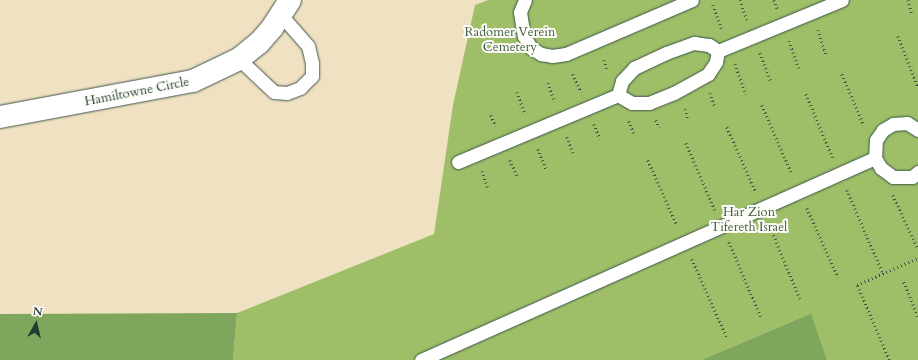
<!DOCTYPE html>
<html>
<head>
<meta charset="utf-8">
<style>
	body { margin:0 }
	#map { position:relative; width:918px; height:360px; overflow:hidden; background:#f0e1c3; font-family:Cardo,serif }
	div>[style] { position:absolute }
	.green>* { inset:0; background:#9ebf68 }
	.forest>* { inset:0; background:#7ea65c }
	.path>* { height:2.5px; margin-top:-1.25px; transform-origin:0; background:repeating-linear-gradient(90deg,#3e5649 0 1px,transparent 0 4px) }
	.roads { filter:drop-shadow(0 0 1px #3e5649) drop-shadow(0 0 1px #3e5649) }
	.service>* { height:13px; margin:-6.5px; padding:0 6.5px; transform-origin:6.5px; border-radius:6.5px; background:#fff }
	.minor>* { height:22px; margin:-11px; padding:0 11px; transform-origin:11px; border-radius:11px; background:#fff }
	span { translate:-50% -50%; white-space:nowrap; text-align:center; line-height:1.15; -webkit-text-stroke:4px #fdfcf7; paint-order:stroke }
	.park-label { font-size:13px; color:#3f5e41 }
	.street-label { font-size:13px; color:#1f3d34 }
	.north { position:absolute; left:16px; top:304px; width:40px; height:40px; -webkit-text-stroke:3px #fdfcf7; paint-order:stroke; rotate:8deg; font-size:11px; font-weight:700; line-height:16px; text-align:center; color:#1f3d34 }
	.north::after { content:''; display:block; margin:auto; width:14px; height:18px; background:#1f3d34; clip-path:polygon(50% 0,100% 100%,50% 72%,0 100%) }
</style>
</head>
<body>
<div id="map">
	<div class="green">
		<i style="clip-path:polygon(488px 0,918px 0,918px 360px,827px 360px,810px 314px,701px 360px,233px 360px,237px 313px,434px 234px,453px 105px,475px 5px)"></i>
	</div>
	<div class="forest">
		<i style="clip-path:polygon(237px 313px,233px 360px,0 360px,0 314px)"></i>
		<i style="clip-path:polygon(811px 314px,827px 360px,701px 360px,810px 314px)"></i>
	</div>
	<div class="path">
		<i style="left:740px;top:0;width:21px;rotate:71deg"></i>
		<i style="left:774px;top:0;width:9px;rotate:69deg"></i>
		<i style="left:908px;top:0;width:15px;rotate:74deg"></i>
		<i style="left:713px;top:5px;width:27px;rotate:70deg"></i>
		<i style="left:818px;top:30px;width:28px;rotate:72deg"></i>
		<i style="left:898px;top:36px;width:55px;rotate:68.6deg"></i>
		<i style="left:789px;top:41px;width:29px;rotate:70deg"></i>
		<i style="left:760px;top:53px;width:31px;rotate:69deg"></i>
		<i style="left:604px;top:60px;width:9px;rotate:72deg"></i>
		<i style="left:735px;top:64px;width:32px;rotate:70deg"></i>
		<i style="left:573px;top:74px;width:20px;rotate:66deg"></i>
		<i style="left:842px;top:74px;width:56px;rotate:66.7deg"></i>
		<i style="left:548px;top:83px;width:20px;rotate:70deg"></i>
		<i style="left:517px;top:92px;width:23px;rotate:70deg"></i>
		<i style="left:710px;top:93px;width:15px;rotate:70deg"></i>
		<i style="left:806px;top:94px;width:69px;rotate:67.1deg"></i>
		<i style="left:762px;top:105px;width:75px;rotate:66.5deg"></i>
		<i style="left:685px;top:109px;width:9px;rotate:72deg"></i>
		<i style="left:491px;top:115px;width:12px;rotate:66deg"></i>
		<i style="left:656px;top:120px;width:8px;rotate:67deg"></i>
		<i style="left:629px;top:121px;width:14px;rotate:69deg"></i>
		<i style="left:594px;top:124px;width:16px;rotate:68deg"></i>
		<i style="left:727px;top:127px;width:71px;rotate:66deg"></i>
		<i style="left:567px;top:137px;width:17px;rotate:69deg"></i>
		<i style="left:686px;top:143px;width:73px;rotate:66.6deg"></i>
		<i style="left:538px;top:149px;width:22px;rotate:68deg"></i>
		<i style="left:510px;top:160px;width:17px;rotate:66deg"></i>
		<i style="left:648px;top:160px;width:71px;rotate:66deg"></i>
		<i style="left:482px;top:171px;width:18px;rotate:71deg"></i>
		<i style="left:847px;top:190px;width:90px;rotate:66.6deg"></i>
		<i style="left:893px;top:195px;width:60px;rotate:65.2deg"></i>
		<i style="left:807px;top:208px;width:76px;rotate:65.8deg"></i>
		<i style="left:769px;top:224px;width:81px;rotate:67.5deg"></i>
		<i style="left:729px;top:242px;width:82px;rotate:66.9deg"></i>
		<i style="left:692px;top:259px;width:86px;rotate:66.1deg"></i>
		<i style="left:904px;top:282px;width:37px;rotate:68deg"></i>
		<i style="left:889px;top:360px;width:82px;rotate:-113.1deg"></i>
		<i style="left:857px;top:285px;width:67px;rotate:-23.9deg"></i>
	</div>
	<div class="roads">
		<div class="service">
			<i style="left:525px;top:0;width:13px;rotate:113deg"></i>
			<i style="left:520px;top:12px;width:24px;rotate:81deg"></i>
			<i style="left:524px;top:36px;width:14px;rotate:60deg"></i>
			<i style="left:531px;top:48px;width:12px;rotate:31deg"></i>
			<i style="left:541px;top:54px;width:11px;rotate:10deg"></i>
			<i style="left:552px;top:56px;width:14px;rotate:-8deg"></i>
			<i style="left:566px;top:54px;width:137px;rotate:-23.2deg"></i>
			<i style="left:239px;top:59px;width:48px;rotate:43.3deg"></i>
			<i style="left:274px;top:92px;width:13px;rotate:4deg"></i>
			<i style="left:287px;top:93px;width:14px;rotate:-21deg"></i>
			<i style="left:300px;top:88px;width:17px;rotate:-45deg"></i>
			<i style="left:312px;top:76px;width:13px;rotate:-90deg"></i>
			<i style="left:312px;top:63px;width:17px;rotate:-103deg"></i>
			<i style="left:308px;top:46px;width:41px;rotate:-131.1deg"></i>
			<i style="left:618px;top:95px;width:15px;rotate:-74deg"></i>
			<i style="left:622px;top:81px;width:18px;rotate:-47deg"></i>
			<i style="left:634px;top:68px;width:35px;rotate:-25deg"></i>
			<i style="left:666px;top:53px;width:30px;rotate:-20deg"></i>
			<i style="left:694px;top:43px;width:15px;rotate:8deg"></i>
			<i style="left:709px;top:45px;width:11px;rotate:34deg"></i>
			<i style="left:718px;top:51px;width:134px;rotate:-22.4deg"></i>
			<i style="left:918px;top:130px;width:13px;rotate:-148deg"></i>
			<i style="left:907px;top:123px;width:14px;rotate:176deg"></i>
			<i style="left:893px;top:124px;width:12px;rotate:149deg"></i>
			<i style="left:883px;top:130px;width:12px;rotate:125deg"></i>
			<i style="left:876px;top:140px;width:18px;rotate:93deg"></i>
			<i style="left:875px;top:158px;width:12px;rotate:59deg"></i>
			<i style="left:881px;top:168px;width:15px;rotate:37deg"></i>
			<i style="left:893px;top:177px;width:19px"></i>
			<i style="left:912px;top:177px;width:8px;rotate:-40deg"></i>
			<i style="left:458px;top:162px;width:173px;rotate:-22.7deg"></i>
			<i style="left:618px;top:95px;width:16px;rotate:30deg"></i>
			<i style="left:632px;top:103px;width:17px"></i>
			<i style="left:649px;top:103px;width:27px;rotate:-22deg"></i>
			<i style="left:674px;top:93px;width:39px;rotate:-29deg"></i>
			<i style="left:708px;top:74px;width:14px;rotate:-56deg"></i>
			<i style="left:716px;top:62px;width:11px;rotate:-80deg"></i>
			<i style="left:421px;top:360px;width:497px;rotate:-24deg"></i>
		</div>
		<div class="minor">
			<i style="left:0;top:117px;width:196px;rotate:-10.6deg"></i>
			<i style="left:193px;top:81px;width:51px;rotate:-25.6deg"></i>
			<i style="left:239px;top:59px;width:26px;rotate:-39deg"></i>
			<i style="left:259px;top:43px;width:20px;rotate:-49deg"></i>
			<i style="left:272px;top:28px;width:33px;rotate:-57deg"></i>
		</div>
	</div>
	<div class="park-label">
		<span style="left:510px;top:40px">Radomer Verein<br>Cemetery</span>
		<span style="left:749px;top:220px">Har Zion<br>Tifereth Israel</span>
	</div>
	<div class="street-label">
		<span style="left:137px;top:92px;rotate:-11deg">Hamiltowne Circle</span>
	</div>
	<div class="north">N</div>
</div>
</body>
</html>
